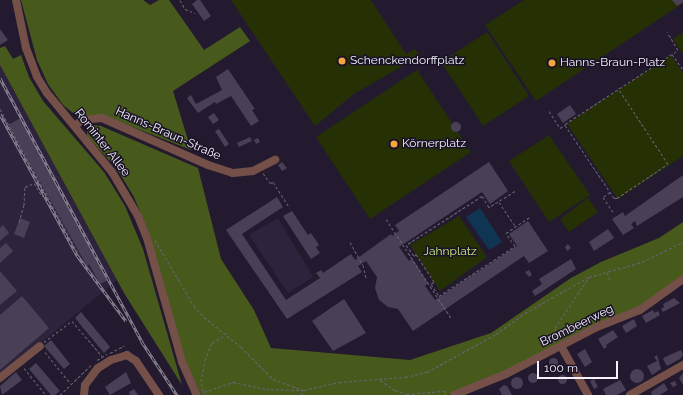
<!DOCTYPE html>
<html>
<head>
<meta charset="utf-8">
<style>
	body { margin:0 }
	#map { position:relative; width:683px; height:395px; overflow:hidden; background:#231a2f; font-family:Raleway,sans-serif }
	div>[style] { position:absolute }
	.built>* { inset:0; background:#2e233d }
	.green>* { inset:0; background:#253105 }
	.forest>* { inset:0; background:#475a1c }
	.water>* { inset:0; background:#0f3552 }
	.building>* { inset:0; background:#494057 }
	.round { border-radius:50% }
	.path>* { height:1px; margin-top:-0.5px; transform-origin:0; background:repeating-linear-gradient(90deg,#696274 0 3px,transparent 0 5px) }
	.minor>* { height:8px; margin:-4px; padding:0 4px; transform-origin:4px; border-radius:4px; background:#745048 }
	.rail>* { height:3px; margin-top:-1.5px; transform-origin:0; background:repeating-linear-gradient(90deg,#191125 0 4.5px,#8d8697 0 9px); box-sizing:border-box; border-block:1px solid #8d8697 }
	.dots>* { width:11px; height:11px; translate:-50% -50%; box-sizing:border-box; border:2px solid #191125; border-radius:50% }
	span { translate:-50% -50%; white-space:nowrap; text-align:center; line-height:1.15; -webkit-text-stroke:3px #191125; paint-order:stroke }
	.poi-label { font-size:12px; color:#f7f2fe }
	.left { translate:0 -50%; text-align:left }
	.street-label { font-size:12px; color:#f7f2fe }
	.park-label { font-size:12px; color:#ccf083 }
	.scale { position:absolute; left:537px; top:361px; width:81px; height:18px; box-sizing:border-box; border:2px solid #f7f2fe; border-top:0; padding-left:5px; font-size:12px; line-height:14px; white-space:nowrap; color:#f7f2fe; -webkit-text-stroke:3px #191125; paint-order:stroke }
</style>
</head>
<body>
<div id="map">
	<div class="built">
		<i style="clip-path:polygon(0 65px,117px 280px,0 377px)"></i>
		<i style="clip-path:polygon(278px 218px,313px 277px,288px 293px,249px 235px)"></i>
	</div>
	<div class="green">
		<i style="clip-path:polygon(231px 0,371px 0,406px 54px,415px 49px,420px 56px,354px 94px,315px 126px)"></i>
		<i style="clip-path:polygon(524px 0,683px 0,683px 3px,536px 101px,485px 25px)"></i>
		<i style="clip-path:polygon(487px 32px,529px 96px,483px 126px,441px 62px)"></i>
		<i style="clip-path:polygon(683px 32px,683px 54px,673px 39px)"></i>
		<i style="clip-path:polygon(671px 55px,683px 73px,683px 156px,618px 199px,567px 124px)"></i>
		<i style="clip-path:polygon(417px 70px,471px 152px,370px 219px,316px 137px)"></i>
		<i style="clip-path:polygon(549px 135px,590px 195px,549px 222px,509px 161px)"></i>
		<i style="clip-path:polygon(588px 198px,598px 212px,569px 232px,560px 219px)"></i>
		<i style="clip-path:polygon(459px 216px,487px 257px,440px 291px,410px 245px)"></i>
	</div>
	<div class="forest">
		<i style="clip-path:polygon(21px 0,143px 0,150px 5px,159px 0,169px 0,204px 50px,240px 27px,250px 41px,173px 91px,191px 150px,102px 115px,77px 116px,63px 105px,48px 84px,37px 60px)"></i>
		<i style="clip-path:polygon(5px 46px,13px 59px,21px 55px,29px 77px,43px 101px,104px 172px,125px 206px,143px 249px,182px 385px,124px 293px,0 65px,0 48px)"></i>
		<i style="clip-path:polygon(92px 125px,101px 126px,198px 168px,221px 259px,254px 310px,271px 348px,410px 360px,491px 333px,571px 278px,601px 262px,659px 238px,683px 222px,683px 276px,648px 302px,511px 369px,448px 395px,201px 395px,185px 360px,148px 231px,134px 197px,117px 169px,87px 136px,87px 128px)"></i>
	</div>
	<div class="water">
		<i style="clip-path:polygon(480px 208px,502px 242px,489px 250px,466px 217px)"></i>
	</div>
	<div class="building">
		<i style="clip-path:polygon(197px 0,200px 0,211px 16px,204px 21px,192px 4px)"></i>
		<i style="clip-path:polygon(672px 0,683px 0,683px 2px,677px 6px)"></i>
		<i style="clip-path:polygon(0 29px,8px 40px,0 45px)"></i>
		<i style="clip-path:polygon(228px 69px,255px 109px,252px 110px,259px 121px,251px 126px,231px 96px,216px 104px,215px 102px,198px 113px,187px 98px,191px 95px,196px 104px,222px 90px,216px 77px)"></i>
		<i style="clip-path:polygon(570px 105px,576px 114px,563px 123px,557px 114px)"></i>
		<i style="clip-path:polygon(214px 113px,219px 120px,213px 124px,208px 117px)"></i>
		<i style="clip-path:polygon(21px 118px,108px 280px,100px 284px,89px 264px,87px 266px,7px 123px,10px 124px)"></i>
		<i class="round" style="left:451px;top:122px;width:10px;height:10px"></i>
		<i style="clip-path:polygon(219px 129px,229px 144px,225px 147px,215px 131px)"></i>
		<i style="clip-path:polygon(250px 137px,252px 141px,239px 147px,237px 143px)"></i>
		<i style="clip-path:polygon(258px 138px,260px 142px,256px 144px,254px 140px)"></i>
		<i style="clip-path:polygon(282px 162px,287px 168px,282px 171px,278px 165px)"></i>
		<i style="clip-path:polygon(489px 162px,508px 191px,490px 204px,482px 192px,399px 247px,409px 261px,412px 259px,428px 283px,425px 286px,435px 300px,517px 246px,509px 234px,528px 221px,548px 251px,529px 263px,524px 256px,413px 331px,398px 309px,388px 307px,379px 300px,375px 288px,377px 277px,366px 261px,358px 266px,362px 272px,287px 319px,226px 230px,277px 197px,283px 207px,242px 234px,286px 300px,320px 278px,316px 273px,321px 270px,323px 273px,351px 254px,355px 260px,391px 234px,392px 236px,399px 231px,395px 225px)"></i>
		<i style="clip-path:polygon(683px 175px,683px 197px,637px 226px,635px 221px,631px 224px,634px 228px,623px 235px,612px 219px,623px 212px,625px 216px)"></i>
		<i style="clip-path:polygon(292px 211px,308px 235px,311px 233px,319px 245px,316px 247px,320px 253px,311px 259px,283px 216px)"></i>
		<i style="clip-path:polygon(20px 218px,30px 222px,24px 238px,14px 234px)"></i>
		<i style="clip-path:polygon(3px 225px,9px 233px,0 241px,0 228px)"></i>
		<i style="clip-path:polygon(608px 229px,614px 238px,594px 251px,589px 242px)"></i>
		<i style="clip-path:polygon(6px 243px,13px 251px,0 263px,0 248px)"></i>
		<i style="clip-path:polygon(568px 244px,571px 248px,567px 251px,565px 247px)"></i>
		<i style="clip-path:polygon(571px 259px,576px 269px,535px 296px,532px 291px,542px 284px,539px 279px)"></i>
		<i style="clip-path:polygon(529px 270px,532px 275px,529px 277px,525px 272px)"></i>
		<i style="clip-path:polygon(0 271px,17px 291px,0 305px)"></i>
		<i style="clip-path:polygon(22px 296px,49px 328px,0 370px,0 315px)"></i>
		<i style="clip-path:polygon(674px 298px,680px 303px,663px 312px,661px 309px,664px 307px,663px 304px)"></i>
		<i style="clip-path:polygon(344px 299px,366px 333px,333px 351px,312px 321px)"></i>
		<i style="clip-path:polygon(653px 310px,654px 313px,658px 311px,660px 315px,646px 323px,642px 316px)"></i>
		<i style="clip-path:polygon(81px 312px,110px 347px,104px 353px,75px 318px)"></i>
		<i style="clip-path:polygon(634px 319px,637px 326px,626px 333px,622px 326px)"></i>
		<i style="clip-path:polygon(613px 330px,618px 337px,606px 345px,607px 347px,604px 349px,598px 339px)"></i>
		<i style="clip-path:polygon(51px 340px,70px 364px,64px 369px,44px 346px)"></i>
		<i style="clip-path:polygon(585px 349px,592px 362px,585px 367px,577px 354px)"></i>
		<i style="clip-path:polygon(681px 350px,683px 355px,680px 359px,667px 366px,663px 359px,665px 357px)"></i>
		<i style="clip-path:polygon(657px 355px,661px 369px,652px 375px,647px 366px,657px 361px,654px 357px)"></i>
		<i class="round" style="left:548.5px;top:357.5px;width:9px;height:9px"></i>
		<i style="clip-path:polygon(36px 363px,60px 391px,55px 395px,51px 395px,29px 369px)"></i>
		<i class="round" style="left:630px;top:369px;width:14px;height:14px"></i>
		<i style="clip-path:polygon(16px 372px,22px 380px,2px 395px,0 386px)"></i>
		<i style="clip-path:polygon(126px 372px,131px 383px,110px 395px,105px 387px)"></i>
		<i style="clip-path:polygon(683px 373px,683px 385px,679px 378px)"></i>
		<i class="round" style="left:528px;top:373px;width:10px;height:10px"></i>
		<i class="round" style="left:557.5px;top:374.5px;width:9px;height:9px"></i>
		<i class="round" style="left:511px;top:377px;width:12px;height:12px"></i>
		<i style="clip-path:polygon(594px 379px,598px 387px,594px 389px,590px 381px)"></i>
		<i style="clip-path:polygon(620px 380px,626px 390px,617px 395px,606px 395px,603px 389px)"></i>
		<i style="clip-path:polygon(675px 381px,677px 385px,673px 387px,670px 383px)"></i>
		<i style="clip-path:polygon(664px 383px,668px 390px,660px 395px,652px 395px,651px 392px)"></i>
		<i style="clip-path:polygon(504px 385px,507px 386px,512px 395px,502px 395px,499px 389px)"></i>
		<i style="clip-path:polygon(134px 389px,138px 395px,130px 395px,129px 392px)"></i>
	</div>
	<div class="path">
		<i style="left:180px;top:0;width:10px;rotate:61deg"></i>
		<i style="left:185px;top:9px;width:11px;rotate:22deg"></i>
		<i style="left:672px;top:54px;width:19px;rotate:55deg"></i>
		<i style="left:0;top:109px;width:166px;rotate:61.6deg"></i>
		<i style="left:549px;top:111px;width:20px;rotate:57deg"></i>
		<i style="left:560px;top:128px;width:6px;rotate:-31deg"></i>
		<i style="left:565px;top:125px;width:88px;rotate:56.1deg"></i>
		<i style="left:614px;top:198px;width:3px"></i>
		<i style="left:617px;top:198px;width:61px;rotate:-33.7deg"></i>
		<i style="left:668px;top:164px;width:91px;rotate:-123.3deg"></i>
		<i style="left:565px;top:124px;width:135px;rotate:-33.2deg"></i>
		<i style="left:678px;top:50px;width:21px;rotate:-121deg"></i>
		<i style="left:263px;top:173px;width:12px;rotate:55deg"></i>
		<i style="left:270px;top:183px;width:3px;rotate:-18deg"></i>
		<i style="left:273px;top:182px;width:30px;rotate:57deg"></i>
		<i style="left:515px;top:191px;width:31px;rotate:148deg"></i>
		<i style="left:489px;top:207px;width:13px;rotate:-122deg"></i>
		<i style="left:482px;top:196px;width:90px;rotate:147.2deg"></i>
		<i style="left:406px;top:245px;width:14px;rotate:54deg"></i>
		<i style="left:414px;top:256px;width:3px;rotate:-45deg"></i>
		<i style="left:416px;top:254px;width:33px;rotate:57deg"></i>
		<i style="left:434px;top:282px;width:4px;rotate:146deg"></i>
		<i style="left:431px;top:284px;width:14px;rotate:56deg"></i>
		<i style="left:439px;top:296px;width:91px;rotate:-33.3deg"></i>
		<i style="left:515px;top:246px;width:16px;rotate:-125deg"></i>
		<i style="left:506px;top:233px;width:30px;rotate:-34deg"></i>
		<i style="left:610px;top:192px;width:9px;rotate:144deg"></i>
		<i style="left:603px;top:197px;width:18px;rotate:56deg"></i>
		<i style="left:499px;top:202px;width:29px;rotate:56deg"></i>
		<i style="left:386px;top:219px;width:118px;rotate:56.7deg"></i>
		<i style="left:19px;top:222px;width:18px;rotate:-74deg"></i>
		<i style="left:24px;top:205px;width:18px;rotate:-87deg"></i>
		<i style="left:25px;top:187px;width:10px;rotate:-24deg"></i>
		<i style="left:34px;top:183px;width:15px;rotate:58deg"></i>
		<i style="left:42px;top:196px;width:6px;rotate:-31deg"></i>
		<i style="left:155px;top:240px;width:77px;rotate:59.4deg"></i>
		<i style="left:194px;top:306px;width:15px;rotate:48deg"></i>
		<i style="left:204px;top:317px;width:48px;rotate:39deg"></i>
		<i style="left:241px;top:347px;width:45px;rotate:45deg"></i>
		<i style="left:273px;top:379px;width:33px;rotate:20deg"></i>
		<i style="left:304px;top:390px;width:36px;rotate:-13deg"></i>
		<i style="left:339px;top:382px;width:66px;rotate:-4.3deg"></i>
		<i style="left:405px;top:377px;width:23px;rotate:-13deg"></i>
		<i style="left:427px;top:372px;width:79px;rotate:-28.8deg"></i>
		<i style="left:496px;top:334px;width:36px;rotate:-36deg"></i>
		<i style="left:525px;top:313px;width:73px;rotate:-29.4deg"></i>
		<i style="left:589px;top:277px;width:55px;rotate:-15.8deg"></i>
		<i style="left:642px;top:262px;width:46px;rotate:-26deg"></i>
		<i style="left:350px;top:242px;width:26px;rotate:61deg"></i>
		<i style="left:363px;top:265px;width:13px;rotate:77deg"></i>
		<i style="left:607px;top:272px;width:9px;rotate:69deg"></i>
		<i style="left:44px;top:342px;width:35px;rotate:-37deg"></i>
		<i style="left:72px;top:321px;width:46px;rotate:49.4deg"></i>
		<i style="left:554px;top:342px;width:4px;rotate:-124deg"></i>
		<i style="left:552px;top:339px;width:7px;rotate:-27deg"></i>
		<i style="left:558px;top:336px;width:9px;rotate:-111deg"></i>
		<i style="left:555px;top:328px;width:61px;rotate:-56.3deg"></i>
		<i style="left:45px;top:352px;width:40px;rotate:51deg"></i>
		<i style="left:110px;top:353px;width:16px;rotate:-27deg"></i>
		<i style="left:97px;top:360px;width:12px;rotate:-31deg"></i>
		<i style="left:24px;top:368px;width:35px;rotate:51deg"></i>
		<i style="left:380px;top:380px;width:18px;rotate:34deg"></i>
		<i style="left:395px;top:390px;width:13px;rotate:18deg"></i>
		<i style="left:407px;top:394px;width:38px;rotate:-5deg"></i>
		<i style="left:445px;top:391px;width:4px;rotate:76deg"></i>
		<i style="left:203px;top:391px;width:10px;rotate:-101deg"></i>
		<i style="left:201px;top:381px;width:21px;rotate:-79deg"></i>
		<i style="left:205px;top:360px;width:18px;rotate:-68deg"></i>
		<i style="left:212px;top:343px;width:15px;rotate:-32deg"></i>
		<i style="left:204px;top:392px;width:31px;rotate:-19deg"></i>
		<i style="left:233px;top:382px;width:34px;rotate:12deg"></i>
		<i style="left:266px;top:389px;width:38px;rotate:2deg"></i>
		<i style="left:60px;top:395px;width:43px;rotate:-44.1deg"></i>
		<i style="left:301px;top:395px;width:5px;rotate:-53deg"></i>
	</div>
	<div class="minor">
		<i style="left:16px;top:0;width:49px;rotate:78.2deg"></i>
		<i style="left:26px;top:48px;width:31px;rotate:69deg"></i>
		<i style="left:37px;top:77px;width:19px;rotate:58deg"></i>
		<i style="left:47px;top:93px;width:102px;rotate:50.6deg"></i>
		<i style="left:112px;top:172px;width:51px;rotate:59.4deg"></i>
		<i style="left:138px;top:216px;width:24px;rotate:68deg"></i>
		<i style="left:147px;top:238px;width:129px;rotate:74.2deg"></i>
		<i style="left:182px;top:362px;width:36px;rotate:66deg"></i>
		<i style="left:75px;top:126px;width:9px;rotate:-41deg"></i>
		<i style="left:82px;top:120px;width:20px;rotate:-6deg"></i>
		<i style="left:102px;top:118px;width:116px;rotate:23.9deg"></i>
		<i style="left:208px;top:165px;width:26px;rotate:18deg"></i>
		<i style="left:233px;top:173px;width:20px;rotate:-6deg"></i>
		<i style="left:253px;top:171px;width:25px;rotate:-27deg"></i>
		<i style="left:561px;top:346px;width:56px;rotate:61.1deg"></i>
		<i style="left:0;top:378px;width:51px;rotate:-38.7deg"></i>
		<i style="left:84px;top:395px;width:10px;rotate:-84deg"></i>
		<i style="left:85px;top:385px;width:21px;rotate:-53deg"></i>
		<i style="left:98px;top:368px;width:15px;rotate:-32deg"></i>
		<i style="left:111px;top:360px;width:17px;rotate:-17deg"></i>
		<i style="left:127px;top:355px;width:11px;rotate:34deg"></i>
		<i style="left:136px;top:361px;width:41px;rotate:55.9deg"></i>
		<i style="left:454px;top:395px;width:56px;rotate:-22deg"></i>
		<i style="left:506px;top:374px;width:102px;rotate:-27.3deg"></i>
		<i style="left:597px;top:327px;width:46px;rotate:-21.6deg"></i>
		<i style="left:640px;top:310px;width:53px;rotate:-35.8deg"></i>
		<i style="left:630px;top:395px;width:61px;rotate:-29.5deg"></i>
	</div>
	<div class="rail">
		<i style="left:0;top:78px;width:300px;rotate:61.7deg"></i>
		<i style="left:142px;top:342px;width:64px;rotate:56.6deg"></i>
		<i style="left:0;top:114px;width:161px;rotate:61.4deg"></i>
		<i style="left:77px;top:255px;width:82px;rotate:53.4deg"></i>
	</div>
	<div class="dots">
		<i style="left:342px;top:61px;background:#f3a443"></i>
		<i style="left:552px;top:63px;background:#f3a443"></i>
		<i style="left:394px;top:144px;background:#f3a443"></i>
	</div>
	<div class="poi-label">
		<span class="left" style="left:350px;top:61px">Schenckendorffplatz</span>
		<span class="left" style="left:560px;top:63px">Hanns-Braun-Platz</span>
		<span class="left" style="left:402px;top:144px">Körnerplatz</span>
	</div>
	<div class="street-label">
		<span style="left:168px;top:134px;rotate:24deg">Hanns-Braun-Straße</span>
		<span style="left:102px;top:143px;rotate:52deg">Rominter Allee</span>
		<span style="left:577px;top:326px;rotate:-26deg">Brombeerweg</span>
	</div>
	<div class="park-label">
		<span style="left:450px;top:252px">Jahnplatz</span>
	</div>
	<div class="scale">100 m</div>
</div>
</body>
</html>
